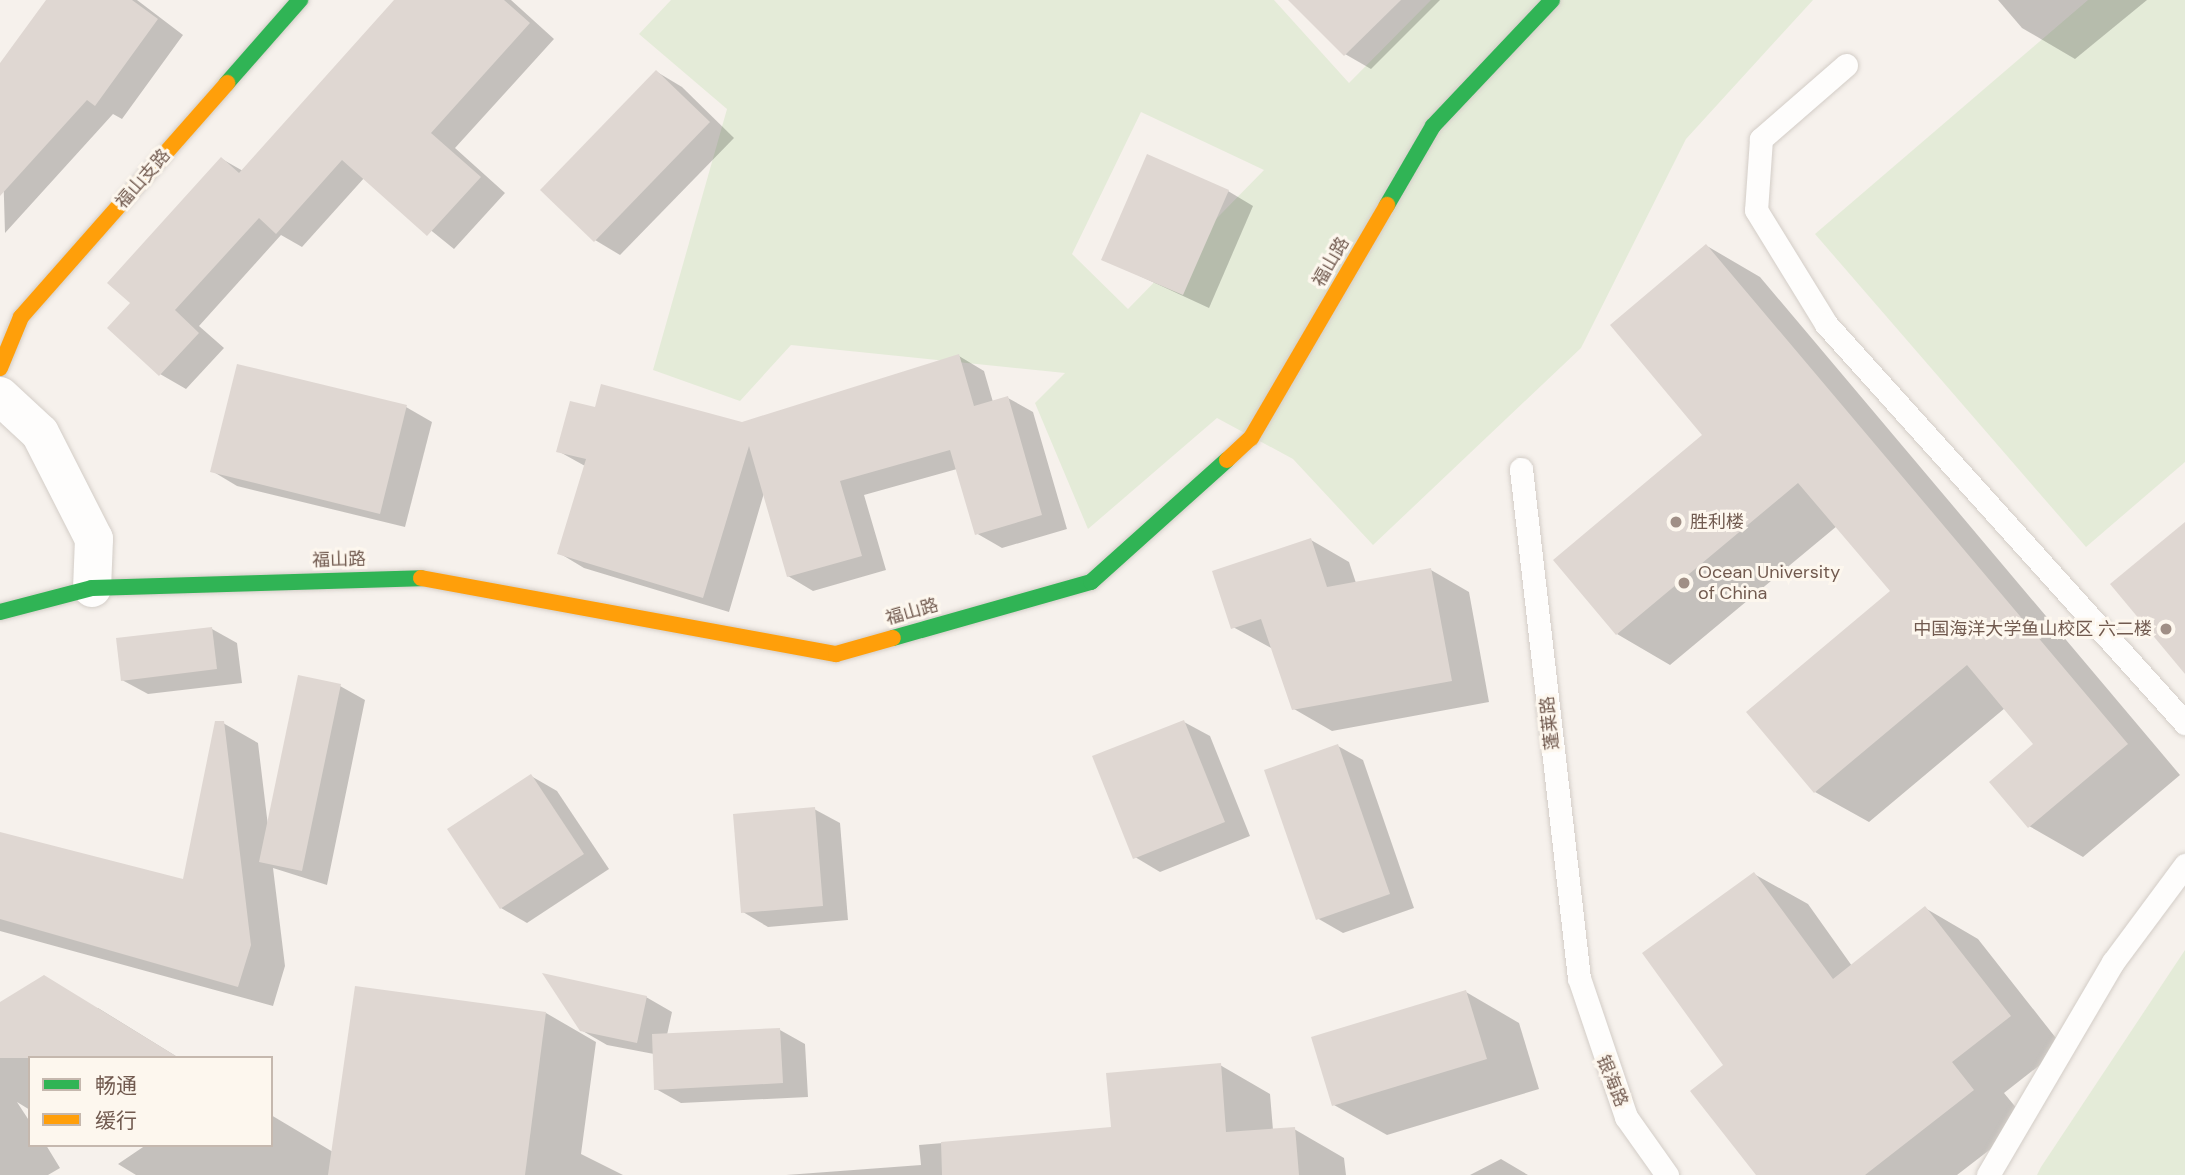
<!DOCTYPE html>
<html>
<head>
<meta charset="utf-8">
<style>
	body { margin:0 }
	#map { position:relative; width:2185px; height:1175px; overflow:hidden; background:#f6f1ec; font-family:"DM Sans","Noto Sans SC",sans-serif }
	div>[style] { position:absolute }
	.green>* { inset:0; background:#e4ebd8 }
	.shadow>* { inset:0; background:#0003 }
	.building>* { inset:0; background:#dfd7d2 }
	.roads { filter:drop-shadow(0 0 2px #d3cdc7) drop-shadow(0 0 2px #d3cdc7) }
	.lane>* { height:23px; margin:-11.5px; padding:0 11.5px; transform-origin:11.5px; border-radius:11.5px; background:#fefdfc }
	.street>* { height:38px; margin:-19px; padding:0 19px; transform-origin:19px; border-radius:19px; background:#fefdfc }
	.fast>* { height:16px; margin:-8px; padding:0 8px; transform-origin:8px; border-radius:8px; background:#30b455 }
	.slow>* { height:16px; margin:-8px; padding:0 8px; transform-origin:8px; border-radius:8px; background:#ff9f0a }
	.dots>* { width:19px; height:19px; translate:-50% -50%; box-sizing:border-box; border:4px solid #fdf7ee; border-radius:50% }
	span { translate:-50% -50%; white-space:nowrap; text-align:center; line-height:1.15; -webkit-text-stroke:6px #fdf7ee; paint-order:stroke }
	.street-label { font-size:18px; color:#715a4f }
	.poi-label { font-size:18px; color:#715a4f }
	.left { translate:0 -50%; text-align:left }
	.right { translate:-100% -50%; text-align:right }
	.legend { position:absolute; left:28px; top:1056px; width:245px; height:91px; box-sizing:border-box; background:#fdf7ee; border:2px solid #c5b8ae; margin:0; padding:9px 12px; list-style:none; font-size:21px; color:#715a4f }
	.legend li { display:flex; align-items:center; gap:14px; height:35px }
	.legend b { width:35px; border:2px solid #c5b8ae }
</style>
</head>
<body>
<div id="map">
	<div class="green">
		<i style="clip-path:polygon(evenodd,671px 0,1274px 0,1349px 83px,1431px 0,1813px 0,1686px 139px,1581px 348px,1373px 545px,1293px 459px,1217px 418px,1088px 529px,1035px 403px,1065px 373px,791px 345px,740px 401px,653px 370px,727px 109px,639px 34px,671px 0,1141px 112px,1264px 170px,1128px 309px,1072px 254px,1141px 112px)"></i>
		<i style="clip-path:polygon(2088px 0,2185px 0,2185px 462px,2086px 547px,1815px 234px)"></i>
		<i style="clip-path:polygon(2185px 950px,2185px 1175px,2037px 1175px,2041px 1167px)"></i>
	</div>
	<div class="shadow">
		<i style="clip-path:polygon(48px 0,137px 0,183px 35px,122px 119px,113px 114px,5px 233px,0 65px)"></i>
		<i style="clip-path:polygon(397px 0,511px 0,554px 39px,455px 148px,505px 193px,454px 249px,365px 177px,302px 247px,281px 235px,199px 326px,224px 348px,186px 389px,160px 374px,132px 302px,222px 159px,243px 171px)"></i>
		<i style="clip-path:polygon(1290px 0,1440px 0,1371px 69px,1345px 54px)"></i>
		<i style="clip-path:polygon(1998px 0,2147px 0,2075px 59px,2022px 28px)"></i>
		<i style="clip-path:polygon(657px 72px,682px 87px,734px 138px,620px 255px,595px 240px)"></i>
		<i style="clip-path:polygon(1228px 191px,1253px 206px,1209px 308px,1103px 259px)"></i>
		<i style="clip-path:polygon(1707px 246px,1760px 277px,2180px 775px,2083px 857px,2029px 826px,2036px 745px,2005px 708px,1869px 822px,1815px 792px,1892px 592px,1837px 526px,1670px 665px,1617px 634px,1704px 436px)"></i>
		<i style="clip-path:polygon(959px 356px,984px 371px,993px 402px,1008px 398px,1033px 412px,1067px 529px,1002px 548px,976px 533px,957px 469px,864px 495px,886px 570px,813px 591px,788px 576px,764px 493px,729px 612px,584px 568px,559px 553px,585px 466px,558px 451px,597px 409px,742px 423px)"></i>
		<i style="clip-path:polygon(406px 407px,432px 422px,405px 527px,237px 486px,212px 471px)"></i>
		<i style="clip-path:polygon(1311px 540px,1349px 562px,1356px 583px,1431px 570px,1469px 592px,1489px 702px,1332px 731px,1294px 709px,1273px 649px,1233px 627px)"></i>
		<i style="clip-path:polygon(212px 629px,237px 643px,242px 683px,148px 694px,122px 680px)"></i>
		<i style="clip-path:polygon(340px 686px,365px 700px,327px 885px,273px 868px,285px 966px,273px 1006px,0 931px,0 833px,184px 881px,223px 723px,258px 743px,268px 826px)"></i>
		<i style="clip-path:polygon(1184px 722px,1210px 736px,1250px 836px,1160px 872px,1135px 857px)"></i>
		<i style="clip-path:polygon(1338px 746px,1363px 760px,1414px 908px,1343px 933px,1317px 918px)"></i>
		<i style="clip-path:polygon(531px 776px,557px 791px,609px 869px,527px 923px,501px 908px)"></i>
		<i style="clip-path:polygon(814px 809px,840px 823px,848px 920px,768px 927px,743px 912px)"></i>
		<i style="clip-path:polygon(1754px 874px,1808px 904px,1852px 966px,1925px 908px,1978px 939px,2063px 1047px,2004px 1093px,2027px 1121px,1957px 1175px,1758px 1175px)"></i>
		<i style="clip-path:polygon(1466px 992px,1519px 1023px,1539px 1089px,1387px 1135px,1334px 1105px)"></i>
		<i style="clip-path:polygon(646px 997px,672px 1012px,667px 1035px,780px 1030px,805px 1044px,808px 1097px,681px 1103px,656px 1089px,654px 1054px,607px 1045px,581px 1030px)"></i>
		<i style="clip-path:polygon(0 1004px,98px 1008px,179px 1058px,30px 1058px,30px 1110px,17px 1102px,30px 1122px,30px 1145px,46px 1145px,60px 1168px,48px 1175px,0 1175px)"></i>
		<i style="clip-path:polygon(546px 1013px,596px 1042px,581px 1154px,623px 1175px,136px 1175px,118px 1164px,146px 1145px,271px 1145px,271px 1115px,333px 1152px)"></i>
		<i style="clip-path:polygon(1220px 1065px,1270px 1094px,1273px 1130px,1294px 1129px,1344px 1158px,1346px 1175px,786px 1175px,921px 1165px,919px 1145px,1113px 1129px)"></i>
		<i style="clip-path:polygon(1501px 1159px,1528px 1175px,1470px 1175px)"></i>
	</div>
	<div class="building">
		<i style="clip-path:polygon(46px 0,132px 0,158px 19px,95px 106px,87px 100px,0 196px,0 63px)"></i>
		<i style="clip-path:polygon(394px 0,504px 0,530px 23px,431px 133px,481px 177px,427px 236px,342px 160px,276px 234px,259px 218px,175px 310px,199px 333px,159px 376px,107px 328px,130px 303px,107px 283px,221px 157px,239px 173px)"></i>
		<i style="clip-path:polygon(1288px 0,1401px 0,1344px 56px)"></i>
		<i style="clip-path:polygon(656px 70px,710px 122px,594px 242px,540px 190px)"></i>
		<i style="clip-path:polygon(1147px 154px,1229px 190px,1183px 295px,1101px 260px)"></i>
		<i style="clip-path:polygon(1706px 244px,2128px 744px,2028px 828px,1989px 782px,2033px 744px,1967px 665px,1814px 793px,1746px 712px,1890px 591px,1798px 483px,1616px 635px,1553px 560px,1702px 435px,1610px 325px)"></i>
		<i style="clip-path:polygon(959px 354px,974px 406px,1008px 396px,1042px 515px,975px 535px,950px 450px,840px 481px,862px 556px,787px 577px,749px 446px,703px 598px,557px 554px,586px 459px,556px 452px,570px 401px,595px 407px,601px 384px,742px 422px)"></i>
		<i style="clip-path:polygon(237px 364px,407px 405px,380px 514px,210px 472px)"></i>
		<i style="clip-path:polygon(2185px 522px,2185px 674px,2110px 584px)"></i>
		<i style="clip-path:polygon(1311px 538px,1327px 587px,1431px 568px,1452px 681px,1292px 710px,1261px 619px,1231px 629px,1212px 571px)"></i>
		<i style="clip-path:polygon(212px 627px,217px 669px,121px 681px,116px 638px)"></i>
		<i style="clip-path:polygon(298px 675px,341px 684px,302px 871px,259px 862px)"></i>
		<i style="clip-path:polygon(1184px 720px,1225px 822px,1133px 859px,1092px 756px)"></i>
		<i style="clip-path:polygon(215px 721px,224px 721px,251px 945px,238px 987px,0 919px,0 832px,183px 879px)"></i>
		<i style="clip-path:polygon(1338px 744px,1390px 894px,1316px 920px,1264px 770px)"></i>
		<i style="clip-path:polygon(531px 774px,584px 854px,500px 909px,447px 829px)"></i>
		<i style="clip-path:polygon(815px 807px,823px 906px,741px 913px,733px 814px)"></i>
		<i style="clip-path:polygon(1754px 872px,1833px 979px,1925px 906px,2011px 1016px,1952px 1062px,1974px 1090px,1865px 1175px,1756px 1175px,1690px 1091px,1723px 1065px,1642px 953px)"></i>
		<i style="clip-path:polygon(542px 973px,647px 996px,637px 1043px,580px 1031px)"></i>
		<i style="clip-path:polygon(44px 975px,179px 1058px,0 1058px,0 1002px)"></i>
		<i style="clip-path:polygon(355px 986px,546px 1012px,525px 1175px,328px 1175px)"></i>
		<i style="clip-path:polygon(1466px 990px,1487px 1059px,1332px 1106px,1311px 1037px)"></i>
		<i style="clip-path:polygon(780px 1028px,783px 1083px,654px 1090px,652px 1034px)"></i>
		<i style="clip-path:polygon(1221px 1063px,1226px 1132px,1295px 1127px,1299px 1175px,942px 1175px,941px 1142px,1111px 1127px,1106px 1073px)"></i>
	</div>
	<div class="roads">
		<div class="lane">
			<i style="left:1846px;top:65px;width:113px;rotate:139deg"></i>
			<i style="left:1761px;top:139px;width:71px;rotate:94deg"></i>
			<i style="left:1756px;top:210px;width:134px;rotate:58.4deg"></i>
			<i style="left:1826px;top:324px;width:537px;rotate:48.02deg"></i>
			<i style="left:1521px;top:469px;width:512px;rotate:83.5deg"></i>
			<i style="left:1579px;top:978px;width:147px;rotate:71.3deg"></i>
			<i style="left:1626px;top:1117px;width:71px;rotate:54.7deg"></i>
			<i style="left:1988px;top:1175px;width:247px;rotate:-59.6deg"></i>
			<i style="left:2113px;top:962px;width:121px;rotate:-53.4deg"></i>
		</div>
		<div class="street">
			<i style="left:0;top:396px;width:54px;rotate:42.8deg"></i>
			<i style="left:40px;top:433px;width:119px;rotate:63deg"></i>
			<i style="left:94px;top:539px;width:49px;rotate:92.3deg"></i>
		</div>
		<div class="fast">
			<i style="left:227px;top:83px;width:111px;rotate:-48.7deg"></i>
			<i style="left:1387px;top:205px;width:91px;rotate:-59.8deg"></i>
			<i style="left:1433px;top:126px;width:173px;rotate:-46.6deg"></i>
			<i style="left:0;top:612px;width:95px;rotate:-14.6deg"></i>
			<i style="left:92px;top:588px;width:329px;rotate:-1.7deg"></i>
			<i style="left:893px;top:638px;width:206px;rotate:-15.8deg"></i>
			<i style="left:1091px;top:582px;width:183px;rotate:-41.9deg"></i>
		</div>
		<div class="slow">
			<i style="left:0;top:368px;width:55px;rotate:-67.6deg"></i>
			<i style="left:21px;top:317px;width:312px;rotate:-48.6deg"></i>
			<i style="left:1227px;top:460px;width:33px;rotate:-43deg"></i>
			<i style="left:1251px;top:438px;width:270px;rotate:-59.7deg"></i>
			<i style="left:421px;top:578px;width:422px;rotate:10.4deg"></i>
			<i style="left:836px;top:654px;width:59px;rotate:-15.7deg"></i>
		</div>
	</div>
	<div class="dots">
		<i style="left:1676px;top:522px;background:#a08f86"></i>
		<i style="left:1684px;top:583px;background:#a08f86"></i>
		<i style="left:2166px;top:629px;background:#a08f86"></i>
	</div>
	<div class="street-label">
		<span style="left:143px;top:179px;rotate:-49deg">福山支路</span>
		<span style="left:1331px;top:262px;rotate:-60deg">福山路</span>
		<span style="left:339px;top:560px;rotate:-2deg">福山路</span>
		<span style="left:912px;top:612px;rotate:-16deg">福山路</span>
		<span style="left:1550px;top:723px;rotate:-96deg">蓬莱路</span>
		<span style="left:1612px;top:1081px;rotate:68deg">银海路</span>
	</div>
	<div class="poi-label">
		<span class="left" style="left:1690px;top:522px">胜利楼</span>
		<span class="left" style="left:1698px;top:583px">Ocean University<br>of China</span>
		<span class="right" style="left:2152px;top:629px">中国海洋大学鱼山校区 六二楼</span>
	</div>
	<ul class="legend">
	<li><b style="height:9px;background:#30b455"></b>畅通</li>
	<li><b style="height:9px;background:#ff9f0a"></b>缓行</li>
	</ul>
</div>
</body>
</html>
